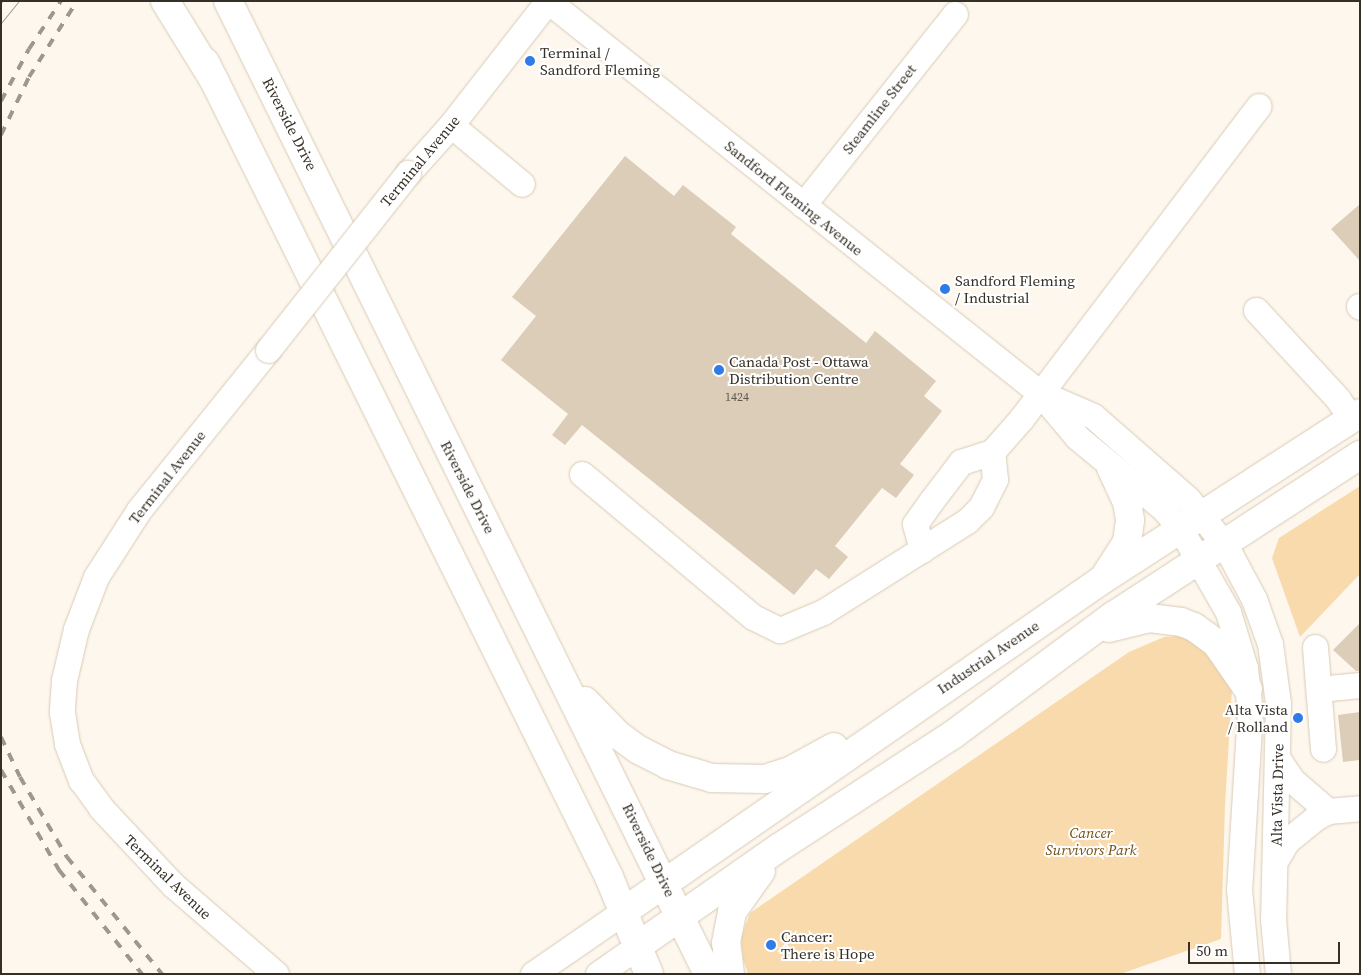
<!DOCTYPE html>
<html>
<head>
<meta charset="utf-8">
<style>
	body { margin:0 }
	#map { position:relative; width:1361px; height:975px; overflow:hidden; background:#fdf7ee; font-family:"Source Serif 4",serif }
	div>[style] { position:absolute }
	.green>* { inset:0; background:#f8daad }
	.building>* { inset:0; background:#dccdb8 }
	.roads { filter:drop-shadow(0 0 1px #d9cab4) drop-shadow(0 0 1px #d9cab4) }
	.minor>* { height:25px; margin:-12.5px; padding:0 12.5px; transform-origin:12.5px; border-radius:12.5px; background:#fff }
	.major>* { height:28px; margin:-14px; padding:0 14px; transform-origin:14px; border-radius:14px; background:#fff }
	.highway>* { height:28px; margin:-14px; padding:0 14px; transform-origin:14px; border-radius:14px; background:#fff }
	.tram>* { height:1px; margin:-0.5px; padding:0 0.5px; transform-origin:0.5px; border-radius:0.5px; background:#9d978e }
	.rail>* { height:4px; margin-top:-2px; transform-origin:0; background:repeating-linear-gradient(90deg,#9d978e 0 9px,transparent 0 18px) }
	.bridges { filter:drop-shadow(0 0 1px #d9cab4) drop-shadow(0 0 1px #d9cab4) }
	.minor-bridge>* { height:25px; margin:-12.5px; padding:0 12.5px; transform-origin:12.5px; border-radius:12.5px; background:#fff }
	.dots>* { width:14px; height:14px; translate:-50% -50%; box-sizing:border-box; border:2px solid #fff; border-radius:50% }
	span { translate:-50% -50%; white-space:nowrap; text-align:center; line-height:1.15; -webkit-text-stroke:4px #fff; paint-order:stroke }
	.number-label { font-size:12px; color:#5f574b }
	.number-label span { -webkit-text-stroke-width:0 }
	.poi-label { font-size:15px; color:#353027 }
	.left { translate:0 -50%; text-align:left }
	.right { translate:-100% -50%; text-align:right }
	.street-label { font-size:15px; color:#353027 }
	.park-label { font-size:15px; color:#705015; font-style:italic }
	.frame { position:absolute; inset:0; border:2px solid #353027; pointer-events:none }
	.scale { position:absolute; left:1188px; top:942px; width:152px; height:22px; box-sizing:border-box; border:2px solid #353027; border-top:0; padding-left:6px; font-size:15px; line-height:18px; white-space:nowrap; color:#353027; -webkit-text-stroke:4px #fff; paint-order:stroke }
</style>
</head>
<body>
<div id="map">
	<div class="green">
		<i style="clip-path:polygon(1360px 486px,1360px 574px,1300px 637px,1272px 558px,1279px 538px)"></i>
		<i style="clip-path:polygon(1177px 636px,1193px 638px,1211px 649px,1232px 689px,1225px 806px,1221px 939px,1120px 974px,748px 974px,743px 959px,741px 937px,750px 913px,1129px 652px,1164px 637px)"></i>
	</div>
	<div class="building">
		<i style="clip-path:polygon(625px 156px,674px 196px,683px 185px,736px 227px,731px 234px,866px 343px,875px 331px,936px 381px,924px 396px,942px 411px,900px 464px,914px 475px,896px 498px,882px 488px,835px 546px,848px 557px,829px 579px,816px 569px,794px 595px,582px 425px,565px 445px,552px 435px,568px 414px,501px 360px,536px 316px,512px 297px)"></i>
		<i style="clip-path:polygon(1360px 204px,1360px 261px,1331px 229px)"></i>
		<i style="clip-path:polygon(1360px 623px,1360px 671px,1356px 671px,1333px 650px)"></i>
		<i style="clip-path:polygon(1360px 712px,1360px 760px,1343px 762px,1338px 715px)"></i>
	</div>
	<div class="roads">
		<div class="minor">
			<i style="left:548px;top:1px;width:629px;rotate:38.55deg"></i>
			<i style="left:1040px;top:393px;width:57px;rotate:49.9deg"></i>
			<i style="left:1077px;top:437px;width:113px;rotate:39.6deg"></i>
			<i style="left:1164px;top:509px;width:27px;rotate:51deg"></i>
			<i style="left:1181px;top:530px;width:95px;rotate:60.2deg"></i>
			<i style="left:1228px;top:612px;width:59px;rotate:73.1deg"></i>
			<i style="left:1245px;top:668px;width:43px;rotate:83.4deg"></i>
			<i style="left:1250px;top:711px;width:178px;rotate:93.5deg"></i>
			<i style="left:1239px;top:889px;width:85px;rotate:84.6deg"></i>
			<i style="left:451px;top:125px;width:92px;rotate:39.7deg"></i>
			<i style="left:408px;top:173px;width:64px;rotate:-48.1deg"></i>
			<i style="left:451px;top:125px;width:157px;rotate:-52deg"></i>
			<i style="left:803px;top:205px;width:244px;rotate:-51.5deg"></i>
			<i style="left:1359px;top:306px;width:1px;rotate:45deg"></i>
			<i style="left:1256px;top:310px;width:121px;rotate:47.3deg"></i>
			<i style="left:1338px;top:399px;width:24px;rotate:57deg"></i>
			<i style="left:268px;top:350px;width:206px;rotate:128.9deg"></i>
			<i style="left:139px;top:510px;width:80px;rotate:122.7deg"></i>
			<i style="left:96px;top:577px;width:56px;rotate:111deg"></i>
			<i style="left:76px;top:629px;width:52px;rotate:103.2deg"></i>
			<i style="left:64px;top:680px;width:32px;rotate:94deg"></i>
			<i style="left:62px;top:712px;width:32px;rotate:81deg"></i>
			<i style="left:67px;top:744px;width:39px;rotate:69deg"></i>
			<i style="left:81px;top:780px;width:34px;rotate:54deg"></i>
			<i style="left:101px;top:808px;width:105px;rotate:46.9deg"></i>
			<i style="left:173px;top:885px;width:136px;rotate:40.8deg"></i>
			<i style="left:1045px;top:395px;width:52px;rotate:23.6deg"></i>
			<i style="left:1093px;top:416px;width:126px;rotate:41.1deg"></i>
			<i style="left:1188px;top:499px;width:59px;rotate:51.2deg"></i>
			<i style="left:1225px;top:545px;width:61px;rotate:61.8deg"></i>
			<i style="left:1254px;top:599px;width:48px;rotate:70.4deg"></i>
			<i style="left:1270px;top:644px;width:60px;rotate:82.3deg"></i>
			<i style="left:1278px;top:703px;width:216px;rotate:91.3deg"></i>
			<i style="left:1273px;top:919px;width:55px;rotate:84.8deg"></i>
			<i style="left:582px;top:474px;width:223px;rotate:39.9deg"></i>
			<i style="left:753px;top:617px;width:30px;rotate:26deg"></i>
			<i style="left:780px;top:630px;width:47px;rotate:-22.7deg"></i>
			<i style="left:823px;top:612px;width:170px;rotate:-32.3deg"></i>
			<i style="left:967px;top:521px;width:20px;rotate:-45deg"></i>
			<i style="left:981px;top:507px;width:31px;rotate:-63deg"></i>
			<i style="left:995px;top:479px;width:27px;rotate:-96deg"></i>
			<i style="left:922px;top:550px;width:27px;rotate:-105deg"></i>
			<i style="left:915px;top:524px;width:29px;rotate:-55deg"></i>
			<i style="left:932px;top:500px;width:48px;rotate:-52.7deg"></i>
			<i style="left:961px;top:462px;width:33px;rotate:-18deg"></i>
			<i style="left:992px;top:452px;width:44px;rotate:-48.7deg"></i>
			<i style="left:1021px;top:419px;width:393px;rotate:-52.8deg"></i>
			<i style="left:1315px;top:647px;width:102px;rotate:85.5deg"></i>
			<i style="left:1319px;top:689px;width:41px;rotate:-5.6deg"></i>
			<i style="left:1278px;top:759px;width:27px;rotate:56deg"></i>
			<i style="left:1293px;top:781px;width:46px;rotate:40.6deg"></i>
			<i style="left:1275px;top:861px;width:23px;rotate:-59deg"></i>
			<i style="left:1287px;top:841px;width:36px;rotate:-39deg"></i>
			<i style="left:1315px;top:818px;width:15px;rotate:-28deg"></i>
			<i style="left:1328px;top:811px;width:32px;rotate:-5deg"></i>
			<i style="left:533px;top:974px;width:109px;rotate:-34.6deg"></i>
			<i style="left:598px;top:974px;width:49px;rotate:-35deg"></i>
		</div>
		<div class="major">
			<i style="left:228px;top:1px;width:1085px;rotate:63.74deg"></i>
			<i style="left:205px;top:62px;width:910px;rotate:63.63deg"></i>
			<i style="left:609px;top:877px;width:105px;rotate:67.6deg"></i>
			<i style="left:1107px;top:573px;width:37px;rotate:-57deg"></i>
			<i style="left:1127px;top:542px;width:22px;rotate:-82deg"></i>
			<i style="left:1130px;top:520px;width:18px;rotate:-99deg"></i>
			<i style="left:1127px;top:502px;width:38px;rotate:-115deg"></i>
			<i style="left:1109px;top:628px;width:41px;rotate:-14deg"></i>
			<i style="left:1149px;top:618px;width:32px;rotate:7deg"></i>
			<i style="left:1181px;top:622px;width:14px;rotate:21deg"></i>
			<i style="left:1194px;top:627px;width:27px;rotate:36deg"></i>
			<i style="left:1216px;top:643px;width:56px;rotate:55.2deg"></i>
			<i style="left:585px;top:701px;width:47px;rotate:45.9deg"></i>
			<i style="left:618px;top:735px;width:26px;rotate:36deg"></i>
			<i style="left:639px;top:750px;width:33px;rotate:27deg"></i>
			<i style="left:668px;top:765px;width:46px;rotate:16.5deg"></i>
			<i style="left:712px;top:778px;width:53px;rotate:1.1deg"></i>
			<i style="left:765px;top:779px;width:26px;rotate:-18deg"></i>
			<i style="left:790px;top:771px;width:50px;rotate:-28.6deg"></i>
			<i style="left:623px;top:912px;width:583px;rotate:-34.73deg"></i>
			<i style="left:1102px;top:580px;width:307px;rotate:-32.9deg"></i>
			<i style="left:638px;top:946px;width:173px;rotate:-34.9deg"></i>
			<i style="left:780px;top:847px;width:207px;rotate:-33deg"></i>
			<i style="left:954px;top:734px;width:198px;rotate:-36.6deg"></i>
			<i style="left:1113px;top:616px;width:295px;rotate:-33.1deg"></i>
			<i style="left:730px;top:974px;width:31px;rotate:-97deg"></i>
			<i style="left:726px;top:943px;width:32px;rotate:-79deg"></i>
			<i style="left:732px;top:912px;width:50px;rotate:-54.7deg"></i>
		</div>
		<div class="highway">
			<i style="left:165px;top:1px;width:95px;rotate:58.3deg"></i>
		</div>
	</div>
	<div class="tram">
		<i style="left:1px;top:3px;width:2px;rotate:-63deg"></i>
		<i style="left:1px;top:23px;width:28px;rotate:-51deg"></i>
	</div>
	<div class="rail">
		<i style="left:1px;top:101px;width:59px;rotate:-61.7deg"></i>
		<i style="left:29px;top:49px;width:58px;rotate:-56.3deg"></i>
		<i style="left:1px;top:135px;width:64px;rotate:-64.2deg"></i>
		<i style="left:29px;top:77px;width:90px;rotate:-57.7deg"></i>
		<i style="left:1px;top:737px;width:44px;rotate:64.6deg"></i>
		<i style="left:20px;top:777px;width:93px;rotate:59.6deg"></i>
		<i style="left:67px;top:857px;width:151px;rotate:50.9deg"></i>
		<i style="left:1px;top:770px;width:116px;rotate:59.9deg"></i>
		<i style="left:59px;top:870px;width:133px;rotate:51.4deg"></i>
	</div>
	<div class="bridges">
		<div class="minor-bridge">
			<i style="left:268px;top:350px;width:226px;rotate:-51.7deg"></i>
		</div>
	</div>
	<div class="dots">
		<i style="left:530px;top:61px;background:#2f7be7"></i>
		<i style="left:945px;top:289px;background:#2f7be7"></i>
		<i style="left:719px;top:370px;background:#2f7be7"></i>
		<i style="left:1298px;top:718px;background:#2f7be7"></i>
		<i style="left:771px;top:945px;background:#2f7be7"></i>
	</div>
	<div class="number-label">
		<span style="left:737px;top:398px">1424</span>
	</div>
	<div class="poi-label">
		<span class="left" style="left:540px;top:61px">Terminal /<br>Sandford Fleming</span>
		<span class="left" style="left:955px;top:289px">Sandford Fleming<br>/ Industrial</span>
		<span class="left" style="left:729px;top:370px">Canada Post - Ottawa<br>Distribution Centre</span>
		<span class="right" style="left:1288px;top:718px">Alta Vista<br>/ Rolland</span>
		<span class="left" style="left:781px;top:945px">Cancer:<br>There is Hope</span>
	</div>
	<div class="street-label">
		<span style="left:879px;top:109px;rotate:-52deg">Steamline Street</span>
		<span style="left:290px;top:124px;rotate:63deg">Riverside Drive</span>
		<span style="left:420px;top:161px;rotate:-50deg">Terminal Avenue</span>
		<span style="left:794px;top:198px;rotate:39deg">Sandford Fleming Avenue</span>
		<span style="left:167px;top:477px;rotate:-52deg">Terminal Avenue</span>
		<span style="left:468px;top:487px;rotate:63deg">Riverside Drive</span>
		<span style="left:988px;top:657px;rotate:-34deg">Industrial Avenue</span>
		<span style="left:1277px;top:795px;rotate:-89deg">Alta Vista Drive</span>
		<span style="left:649px;top:850px;rotate:64deg">Riverside Drive</span>
		<span style="left:168px;top:877px;rotate:44deg">Terminal Avenue</span>
	</div>
	<div class="park-label">
		<span style="left:1091px;top:841px">Cancer<br>Survivors Park</span>
	</div>
	<div class="frame"></div>
	<div class="scale">50 m</div>
</div>
</body>
</html>
